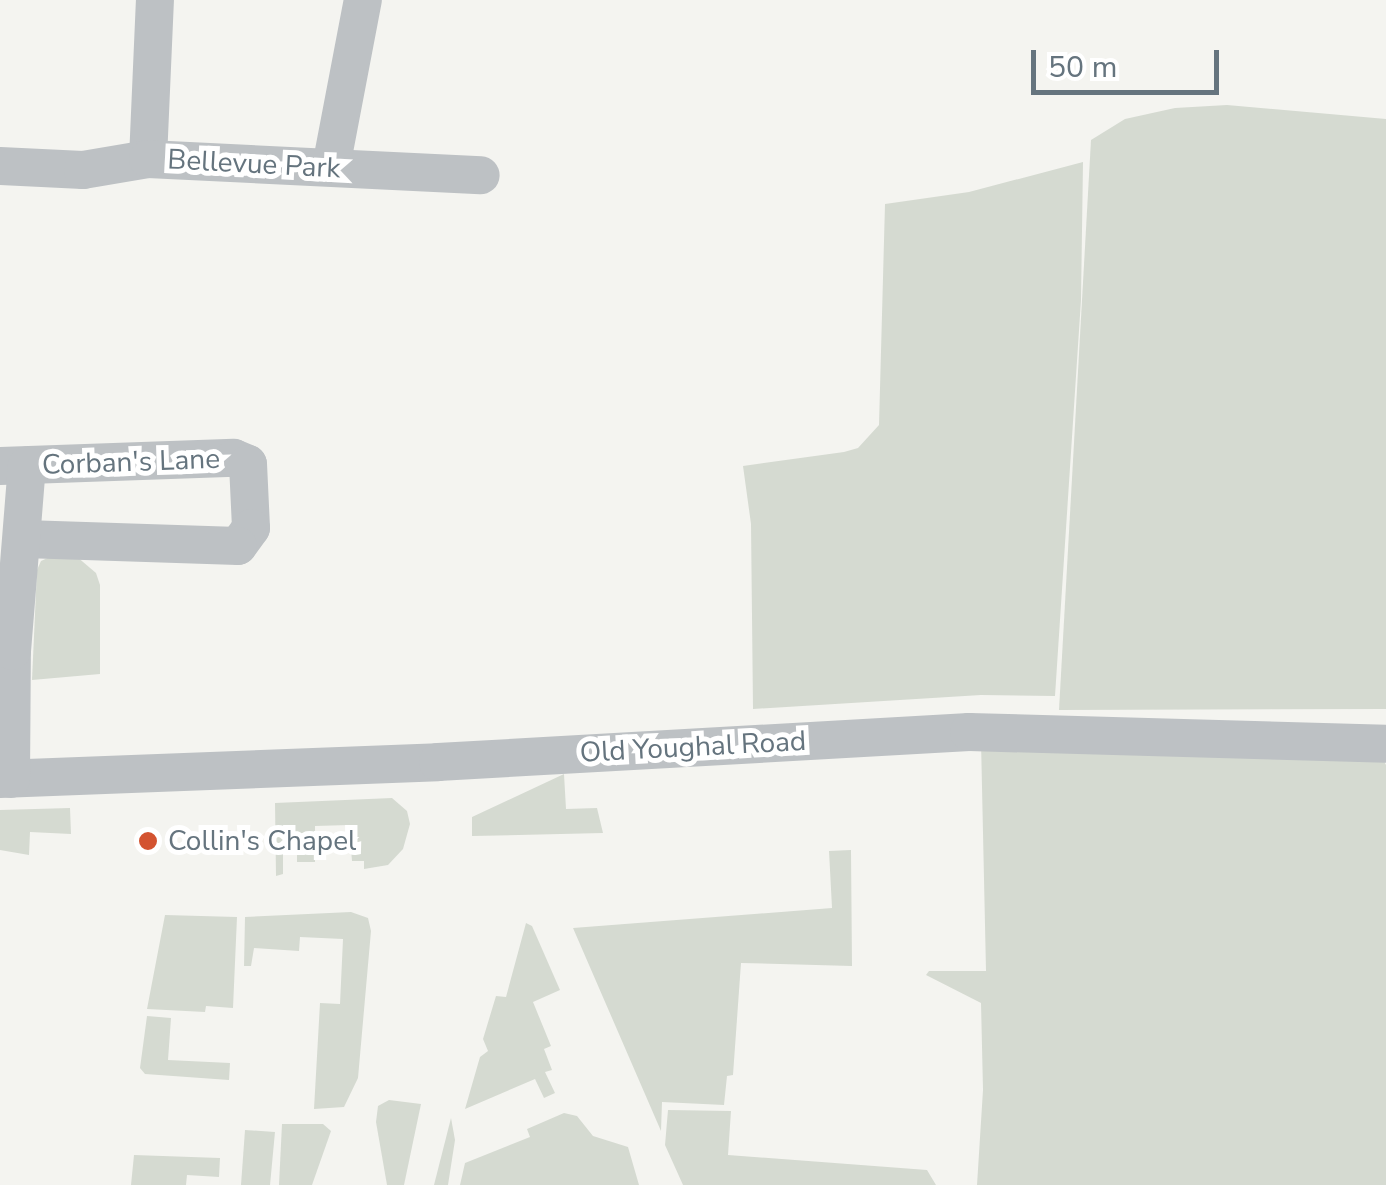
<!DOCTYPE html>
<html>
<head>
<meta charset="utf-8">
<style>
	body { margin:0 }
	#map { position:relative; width:1386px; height:1185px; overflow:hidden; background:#f4f4f0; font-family:"Nunito Sans",sans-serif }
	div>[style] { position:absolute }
	.green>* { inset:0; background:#d5dad1 }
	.minor>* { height:38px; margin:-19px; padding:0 19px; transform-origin:19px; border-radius:19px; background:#bdc1c4 }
	.dots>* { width:28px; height:28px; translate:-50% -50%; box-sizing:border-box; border:5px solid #fff; border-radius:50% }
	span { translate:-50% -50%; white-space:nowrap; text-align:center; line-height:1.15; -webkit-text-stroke:10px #fff; paint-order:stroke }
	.street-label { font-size:28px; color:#65747e }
	.poi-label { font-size:28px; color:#65747e }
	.left { translate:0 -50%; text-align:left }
	.scale { position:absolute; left:1031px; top:50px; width:188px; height:45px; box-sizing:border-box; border:5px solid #65747e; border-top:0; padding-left:12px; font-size:30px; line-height:35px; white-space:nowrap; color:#65747e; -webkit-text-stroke:8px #fff; paint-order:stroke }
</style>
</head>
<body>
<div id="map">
	<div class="green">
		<i style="clip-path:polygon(1227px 105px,1386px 119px,1386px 709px,1059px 710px,1091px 140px,1125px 119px,1175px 108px)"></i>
		<i style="clip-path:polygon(1083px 162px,1081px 300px,1055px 696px,981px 695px,753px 709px,751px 524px,743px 466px,844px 452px,858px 448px,879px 425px,885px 204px,969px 192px)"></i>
		<i style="clip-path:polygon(52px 556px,76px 556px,96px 573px,100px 585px,100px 674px,32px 680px,37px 570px,41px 561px)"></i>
		<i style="clip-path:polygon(981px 741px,1381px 755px,1386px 765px,1386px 1185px,977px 1185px,983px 1090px,981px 1003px,926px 975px,929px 971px,986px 971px)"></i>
		<i style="clip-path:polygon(564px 774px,566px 809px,597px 808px,603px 833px,472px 836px,472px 817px)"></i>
		<i style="clip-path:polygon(392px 798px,407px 811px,410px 824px,403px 849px,388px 865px,364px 869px,364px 861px,352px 861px,349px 825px,315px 826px,315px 862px,297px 862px,297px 848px,283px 848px,283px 874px,276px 876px,275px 803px)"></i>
		<i style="clip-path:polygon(70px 808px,71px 834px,30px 832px,29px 855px,0 850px,0 810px)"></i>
		<i style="clip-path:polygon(851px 850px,852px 966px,741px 963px,733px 1075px,727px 1076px,724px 1105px,662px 1102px,661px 1131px,573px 928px,832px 908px,829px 851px)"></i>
		<i style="clip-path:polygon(351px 912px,368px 918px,371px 931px,358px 1078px,344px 1107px,314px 1109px,320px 1003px,340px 1004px,343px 939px,300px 937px,299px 951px,254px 948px,251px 966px,244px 966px,245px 917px)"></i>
		<i style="clip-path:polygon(165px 915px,237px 917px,233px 1008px,206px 1006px,205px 1012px,147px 1009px)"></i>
		<i style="clip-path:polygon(526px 923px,532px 926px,560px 990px,533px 1002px,551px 1046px,544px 1049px,552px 1070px,545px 1072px,555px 1093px,544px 1098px,535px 1079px,465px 1109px,480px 1057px,488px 1051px,483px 1039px,496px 996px,506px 997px)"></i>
		<i style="clip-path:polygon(147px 1016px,171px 1018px,168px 1060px,230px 1063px,229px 1080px,145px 1074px,140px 1068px)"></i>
		<i style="clip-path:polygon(389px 1100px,421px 1104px,404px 1185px,387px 1185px,376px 1122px,378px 1106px)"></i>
		<i style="clip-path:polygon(668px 1110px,731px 1111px,728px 1155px,927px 1170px,936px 1185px,683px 1185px,665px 1145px)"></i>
		<i style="clip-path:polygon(564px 1113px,577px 1116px,593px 1136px,628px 1147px,639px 1185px,460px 1185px,465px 1163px,530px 1137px,527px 1129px)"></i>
		<i style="clip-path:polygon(451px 1118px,455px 1140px,448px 1185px,434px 1185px)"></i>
		<i style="clip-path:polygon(282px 1124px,323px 1124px,331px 1131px,312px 1185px,279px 1185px)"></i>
		<i style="clip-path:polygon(245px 1130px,275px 1132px,270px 1185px,241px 1185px)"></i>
		<i style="clip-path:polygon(134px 1155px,220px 1158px,219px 1177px,187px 1175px,186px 1185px,131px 1185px)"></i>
	</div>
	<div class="minor">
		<i style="left:148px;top:159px;width:159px;rotate:-87.5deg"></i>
		<i style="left:0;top:166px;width:83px;rotate:2.8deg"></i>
		<i style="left:83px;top:170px;width:66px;rotate:-9.6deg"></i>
		<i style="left:148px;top:159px;width:333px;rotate:2.8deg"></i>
		<i style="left:331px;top:167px;width:170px;rotate:-79.2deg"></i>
		<i style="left:0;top:466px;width:234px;rotate:-2deg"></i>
		<i style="left:234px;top:458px;width:15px;rotate:23deg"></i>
		<i style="left:248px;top:464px;width:64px;rotate:87.3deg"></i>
		<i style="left:251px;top:528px;width:22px;rotate:126deg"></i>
		<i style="left:238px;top:546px;width:214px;rotate:-178.1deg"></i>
		<i style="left:0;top:779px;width:438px;rotate:-2.2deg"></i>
		<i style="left:438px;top:762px;width:532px;rotate:-3.23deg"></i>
		<i style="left:969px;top:732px;width:417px;rotate:1.6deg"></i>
		<i style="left:11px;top:779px;width:128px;rotate:-89.6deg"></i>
		<i style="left:12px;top:651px;width:186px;rotate:-85.4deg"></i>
	</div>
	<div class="dots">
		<i style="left:148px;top:841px;background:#d35330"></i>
	</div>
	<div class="street-label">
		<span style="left:254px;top:164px;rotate:3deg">Bellevue Park</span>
		<span style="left:131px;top:462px;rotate:-2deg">Corban's Lane</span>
		<span style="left:693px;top:747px;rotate:-3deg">Old Youghal Road</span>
	</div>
	<div class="poi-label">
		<span class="left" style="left:168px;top:841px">Collin's Chapel</span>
	</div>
	<div class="scale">50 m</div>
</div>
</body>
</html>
